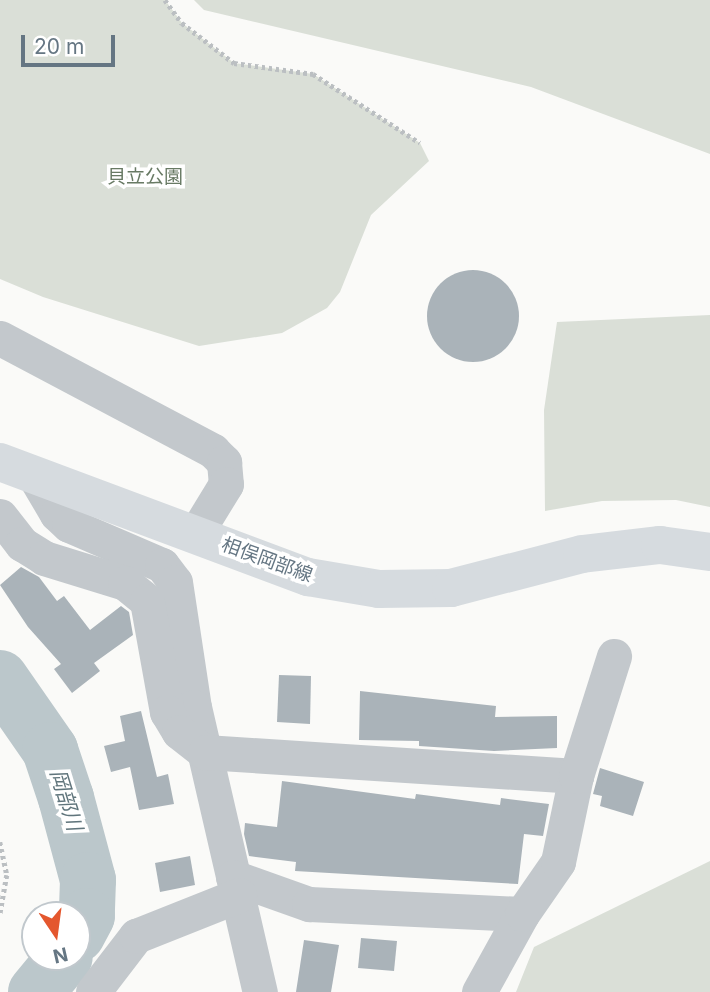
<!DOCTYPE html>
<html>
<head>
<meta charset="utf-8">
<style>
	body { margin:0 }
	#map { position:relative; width:710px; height:992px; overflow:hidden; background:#fafaf8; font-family:Inter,"Noto Sans JP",sans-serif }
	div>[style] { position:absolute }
	.green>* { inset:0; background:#dadfd7 }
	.river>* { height:56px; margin:-28px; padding:0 28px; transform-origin:28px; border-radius:28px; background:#bbc7cb }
	.building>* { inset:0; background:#aab3b9 }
	.round { border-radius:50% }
	.path>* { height:4.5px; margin-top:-2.25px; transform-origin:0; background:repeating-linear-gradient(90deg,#bbbfc2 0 3.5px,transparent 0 7px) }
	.minor>* { height:35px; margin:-17.5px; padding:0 17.5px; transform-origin:17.5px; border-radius:17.5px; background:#c3c8cc }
	.secondary>* { height:38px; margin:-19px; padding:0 19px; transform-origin:19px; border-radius:19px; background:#d6dbdf }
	span { translate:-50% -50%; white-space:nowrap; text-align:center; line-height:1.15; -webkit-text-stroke:7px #fff; paint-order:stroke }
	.park-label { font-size:19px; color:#687a64 }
	.street-label { font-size:19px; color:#657683 }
	.water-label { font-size:21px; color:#60757c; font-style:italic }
	.north { position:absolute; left:21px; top:901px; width:70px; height:70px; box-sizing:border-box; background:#fff; border:2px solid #c1c8cd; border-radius:50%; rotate:167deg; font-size:19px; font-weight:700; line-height:28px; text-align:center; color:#657683 }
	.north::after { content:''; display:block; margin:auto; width:24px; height:32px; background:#e4572e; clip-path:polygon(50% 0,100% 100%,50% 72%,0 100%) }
	.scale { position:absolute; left:21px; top:35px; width:94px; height:32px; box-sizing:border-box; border:4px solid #657683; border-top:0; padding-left:9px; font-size:21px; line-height:24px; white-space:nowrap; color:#657683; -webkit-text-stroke:5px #fff; paint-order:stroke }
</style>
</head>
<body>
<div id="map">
	<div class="green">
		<i style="clip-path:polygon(0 0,165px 0,182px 23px,234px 63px,313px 74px,420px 143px,429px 161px,371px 215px,340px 292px,327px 308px,282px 333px,199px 346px,43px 297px,0 279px)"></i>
		<i style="clip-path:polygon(194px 0,710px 0,710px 154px,531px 87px,204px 10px)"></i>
		<i style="clip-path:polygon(710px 315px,710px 507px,676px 500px,602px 501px,545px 511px,544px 410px,557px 322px)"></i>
		<i style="clip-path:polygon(710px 861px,710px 992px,516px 992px,534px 947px)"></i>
	</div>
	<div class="river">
		<i style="left:0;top:678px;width:88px;rotate:55.2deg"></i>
		<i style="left:50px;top:750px;width:51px;rotate:71.6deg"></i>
		<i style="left:66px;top:798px;width:85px;rotate:75deg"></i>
		<i style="left:88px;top:880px;width:36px;rotate:92deg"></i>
		<i style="left:87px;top:916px;width:21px;rotate:118deg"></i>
		<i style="left:36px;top:992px;width:45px;rotate:-50.4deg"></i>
	</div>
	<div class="building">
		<i class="round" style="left:427px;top:270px;width:92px;height:92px"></i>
		<i style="clip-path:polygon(21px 567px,39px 577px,57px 601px,64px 596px,90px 630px,121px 606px,129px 612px,133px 635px,94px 663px,100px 671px,72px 693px,54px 669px,61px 664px,28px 627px,0 585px)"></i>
		<i style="clip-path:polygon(279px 675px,311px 676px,310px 724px,277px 722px)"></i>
		<i style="clip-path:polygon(360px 691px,496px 706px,495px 717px,557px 716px,557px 748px,494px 751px,419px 746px,419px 741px,359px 740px)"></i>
		<i style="clip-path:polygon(141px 711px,157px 777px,168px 774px,174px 804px,139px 810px,130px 767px,111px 772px,104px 746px,125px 741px,120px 716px)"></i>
		<i style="clip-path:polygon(600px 768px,644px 782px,633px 816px,600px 806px,602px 796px,593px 794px)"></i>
		<i style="clip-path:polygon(282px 781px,415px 799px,416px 794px,500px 805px,501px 798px,549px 804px,543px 836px,524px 834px,518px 884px,295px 871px,296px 862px,249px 856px,244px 834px,245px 823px,277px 827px)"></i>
		<i style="clip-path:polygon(190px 856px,195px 885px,160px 892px,155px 863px)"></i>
		<i style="clip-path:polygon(361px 938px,397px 941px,394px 971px,358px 968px)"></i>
		<i style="clip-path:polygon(304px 940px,339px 945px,331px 992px,296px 992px)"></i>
	</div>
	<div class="path">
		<i style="left:165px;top:0;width:29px;rotate:54deg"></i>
		<i style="left:182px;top:23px;width:66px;rotate:37.6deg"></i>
		<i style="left:234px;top:63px;width:80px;rotate:7.9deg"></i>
		<i style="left:313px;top:74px;width:127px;rotate:32.8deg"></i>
		<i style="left:0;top:842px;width:34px;rotate:78deg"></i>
		<i style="left:7px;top:875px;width:39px;rotate:100deg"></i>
	</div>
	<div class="minor">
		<i style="left:0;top:338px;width:241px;rotate:27.9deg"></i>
		<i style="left:213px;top:451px;width:16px;rotate:45deg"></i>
		<i style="left:224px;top:462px;width:22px;rotate:85deg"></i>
		<i style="left:226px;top:484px;width:57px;rotate:121.5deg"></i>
		<i style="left:34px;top:475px;width:45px;rotate:59.5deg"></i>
		<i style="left:57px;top:514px;width:16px;rotate:43deg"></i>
		<i style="left:69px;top:525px;width:101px;rotate:23.3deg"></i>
		<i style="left:162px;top:565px;width:21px;rotate:53deg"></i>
		<i style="left:175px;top:582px;width:126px;rotate:81.4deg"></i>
		<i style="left:194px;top:707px;width:293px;rotate:77deg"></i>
		<i style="left:0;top:516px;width:36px;rotate:52deg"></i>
		<i style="left:22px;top:544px;width:26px;rotate:32deg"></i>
		<i style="left:44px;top:558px;width:85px;rotate:17.2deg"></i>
		<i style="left:125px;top:583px;width:28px;rotate:39deg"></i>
		<i style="left:147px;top:601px;width:113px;rotate:79.8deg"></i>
		<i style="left:167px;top:712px;width:23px;rotate:59deg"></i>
		<i style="left:179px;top:732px;width:33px;rotate:38deg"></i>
		<i style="left:205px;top:752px;width:372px;rotate:3.7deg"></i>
		<i style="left:233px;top:877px;width:81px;rotate:19.6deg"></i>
		<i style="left:309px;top:904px;width:213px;rotate:2.7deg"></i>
		<i style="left:93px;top:992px;width:71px;rotate:-52.5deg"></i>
		<i style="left:136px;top:936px;width:111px;rotate:-21.7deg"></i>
		<i style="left:479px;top:992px;width:89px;rotate:-61.1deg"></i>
		<i style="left:522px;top:914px;width:63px;rotate:-55.3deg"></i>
		<i style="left:558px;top:862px;width:88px;rotate:-78.2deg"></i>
		<i style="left:576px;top:776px;width:126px;rotate:-72.4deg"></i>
	</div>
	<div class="secondary">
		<i style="left:0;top:462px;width:329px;rotate:20.5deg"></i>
		<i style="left:308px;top:577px;width:72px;rotate:9.6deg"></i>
		<i style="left:379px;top:589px;width:72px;rotate:-0.8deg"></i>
		<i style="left:451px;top:588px;width:135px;rotate:-14.5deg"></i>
		<i style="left:582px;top:554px;width:79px;rotate:-6.6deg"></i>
		<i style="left:660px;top:545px;width:50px;rotate:8deg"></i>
	</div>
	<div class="park-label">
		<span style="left:145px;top:177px">貝立公園</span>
	</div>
	<div class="street-label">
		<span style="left:267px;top:560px;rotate:20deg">相俣岡部線</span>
	</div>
	<div class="water-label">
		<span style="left:66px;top:800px;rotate:73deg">岡部川</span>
	</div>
	<div class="north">N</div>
	<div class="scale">20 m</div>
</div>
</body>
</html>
